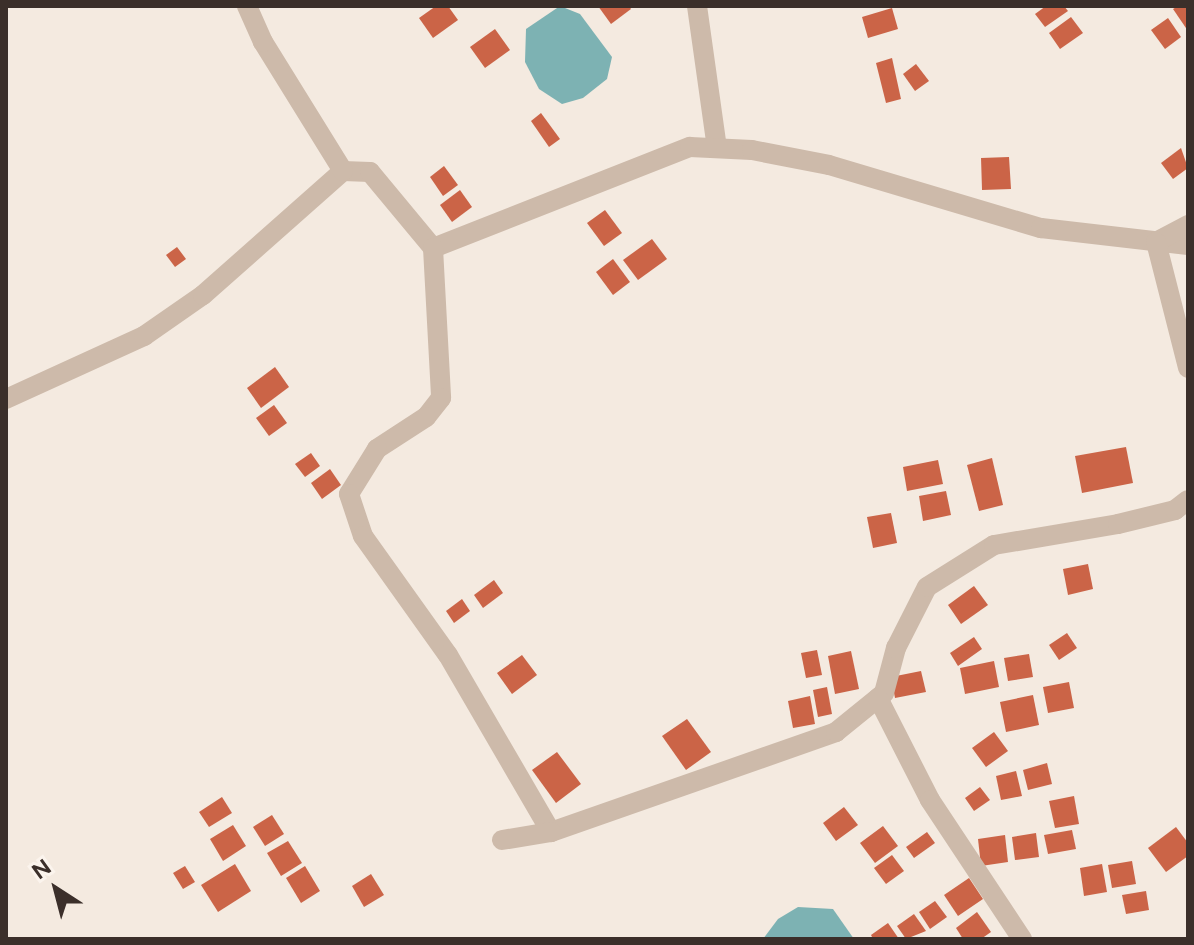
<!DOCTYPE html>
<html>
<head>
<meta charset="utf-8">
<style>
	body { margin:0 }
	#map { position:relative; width:1194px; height:945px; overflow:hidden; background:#f4eae0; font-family:Figtree,sans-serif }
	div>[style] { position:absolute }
	.water>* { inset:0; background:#7db2b3 }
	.building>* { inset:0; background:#cb6447 }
	.minor>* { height:20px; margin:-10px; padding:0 10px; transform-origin:10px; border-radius:10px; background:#cdbaaa }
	span { translate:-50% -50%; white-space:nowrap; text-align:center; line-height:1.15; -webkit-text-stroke:7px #fbf4ed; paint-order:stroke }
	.frame { position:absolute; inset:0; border:8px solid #3b2f2a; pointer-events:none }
	.north { position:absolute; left:16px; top:849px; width:80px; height:80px; -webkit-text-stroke:6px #fbf4ed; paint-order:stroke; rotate:324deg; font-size:22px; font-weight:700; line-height:32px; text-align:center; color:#3b2f2a }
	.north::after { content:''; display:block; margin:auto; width:28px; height:36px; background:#3b2f2a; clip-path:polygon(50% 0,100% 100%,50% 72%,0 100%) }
</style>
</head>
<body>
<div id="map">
	<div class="water">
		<i style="clip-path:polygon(560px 6px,580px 14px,612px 57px,607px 79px,583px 98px,562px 104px,539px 89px,525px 62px,526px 29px)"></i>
		<i style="clip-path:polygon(798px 907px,833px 909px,854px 939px,763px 939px,778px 919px)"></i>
	</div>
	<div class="building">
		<i style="clip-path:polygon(436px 6px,448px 6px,458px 20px,433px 38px,419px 18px)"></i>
		<i style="clip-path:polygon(598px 6px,629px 6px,631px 9px,611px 24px)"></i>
		<i style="clip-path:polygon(1046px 6px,1064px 6px,1068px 11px,1045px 27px,1035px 14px)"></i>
		<i style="clip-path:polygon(1178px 6px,1188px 6px,1188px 31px,1173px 9px)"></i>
		<i style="clip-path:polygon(892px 8px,898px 29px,868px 38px,862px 17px)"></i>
		<i style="clip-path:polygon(1071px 17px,1083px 33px,1060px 49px,1049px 33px)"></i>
		<i style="clip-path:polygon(1168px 18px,1181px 37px,1165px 49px,1151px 30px)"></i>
		<i style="clip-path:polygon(495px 29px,510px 50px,485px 68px,470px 47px)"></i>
		<i style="clip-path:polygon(892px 58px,901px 99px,886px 103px,876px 63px)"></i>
		<i style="clip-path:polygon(916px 64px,929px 81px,915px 91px,903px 74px)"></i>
		<i style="clip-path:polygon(541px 113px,560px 139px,549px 147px,531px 121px)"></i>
		<i style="clip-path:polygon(1181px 148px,1188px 168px,1173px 179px,1161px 163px)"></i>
		<i style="clip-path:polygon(1009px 157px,1011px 189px,982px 190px,981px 158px)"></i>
		<i style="clip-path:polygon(444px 166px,458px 185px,443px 196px,430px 177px)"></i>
		<i style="clip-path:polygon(460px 190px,472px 207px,452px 222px,440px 205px)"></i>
		<i style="clip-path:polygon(605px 210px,622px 233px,604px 246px,587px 223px)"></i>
		<i style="clip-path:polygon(652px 239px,667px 259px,638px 280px,623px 260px)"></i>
		<i style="clip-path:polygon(177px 247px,186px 259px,175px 267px,166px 255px)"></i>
		<i style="clip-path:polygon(613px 259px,630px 282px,613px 295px,596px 272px)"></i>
		<i style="clip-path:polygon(275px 367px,289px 387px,261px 408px,247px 388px)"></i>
		<i style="clip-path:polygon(274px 405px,287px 423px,269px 436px,256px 418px)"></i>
		<i style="clip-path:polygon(1126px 447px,1133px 483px,1082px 493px,1075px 456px)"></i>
		<i style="clip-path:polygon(311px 453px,320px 466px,305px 477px,295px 464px)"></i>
		<i style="clip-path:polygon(992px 458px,1003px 505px,979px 511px,967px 465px)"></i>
		<i style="clip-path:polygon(938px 460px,943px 484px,907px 491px,903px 467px)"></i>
		<i style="clip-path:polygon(330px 469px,341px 485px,322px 499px,311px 483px)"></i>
		<i style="clip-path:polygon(946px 491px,951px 515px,923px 521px,919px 496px)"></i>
		<i style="clip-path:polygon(891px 513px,897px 543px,873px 548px,867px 517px)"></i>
		<i style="clip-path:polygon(1088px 564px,1093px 589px,1068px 595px,1063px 569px)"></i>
		<i style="clip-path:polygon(494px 580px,503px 593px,483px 608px,474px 595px)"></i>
		<i style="clip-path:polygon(974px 586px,988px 605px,961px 624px,948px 605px)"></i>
		<i style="clip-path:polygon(462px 599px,470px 611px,454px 623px,446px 611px)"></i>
		<i style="clip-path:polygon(1067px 633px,1077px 648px,1059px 660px,1049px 645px)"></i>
		<i style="clip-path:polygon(974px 637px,982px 649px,958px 666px,950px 653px)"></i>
		<i style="clip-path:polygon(817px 650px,822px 675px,806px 678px,801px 653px)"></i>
		<i style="clip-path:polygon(851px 651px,859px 689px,835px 694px,828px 656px)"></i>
		<i style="clip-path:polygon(1029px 654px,1033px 677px,1008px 681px,1004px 658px)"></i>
		<i style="clip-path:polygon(522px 655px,537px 675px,512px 694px,497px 673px)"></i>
		<i style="clip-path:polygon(994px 661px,999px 687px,965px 694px,960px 668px)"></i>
		<i style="clip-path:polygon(921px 671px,926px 692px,895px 698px,891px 677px)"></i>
		<i style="clip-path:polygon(1069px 682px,1074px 708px,1048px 713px,1043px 687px)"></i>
		<i style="clip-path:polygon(827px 687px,832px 714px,818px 717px,813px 690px)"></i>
		<i style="clip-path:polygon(1033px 695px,1039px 725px,1006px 732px,1000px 702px)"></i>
		<i style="clip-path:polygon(810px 696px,815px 724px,793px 728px,788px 701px)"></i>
		<i style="clip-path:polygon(687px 719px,711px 752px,686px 770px,662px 736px)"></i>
		<i style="clip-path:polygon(994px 732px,1008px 751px,986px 767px,972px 748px)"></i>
		<i style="clip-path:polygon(557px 752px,581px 784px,556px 803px,532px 770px)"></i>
		<i style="clip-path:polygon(1047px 763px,1052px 784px,1028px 790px,1023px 770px)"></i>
		<i style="clip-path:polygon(1016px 771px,1022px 796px,1001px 800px,996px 776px)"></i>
		<i style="clip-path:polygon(980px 787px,990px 800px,974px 811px,965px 798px)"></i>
		<i style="clip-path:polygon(1074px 796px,1079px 824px,1055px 828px,1049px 801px)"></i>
		<i style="clip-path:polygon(222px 797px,232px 813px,209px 827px,199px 812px)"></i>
		<i style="clip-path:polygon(844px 807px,858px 825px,836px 841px,823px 823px)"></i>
		<i style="clip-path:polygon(272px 815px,284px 834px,265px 846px,253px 827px)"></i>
		<i style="clip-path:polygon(233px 825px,246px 846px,223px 861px,210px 839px)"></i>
		<i style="clip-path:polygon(883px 826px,898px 846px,875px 863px,860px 843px)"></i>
		<i style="clip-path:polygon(1176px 827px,1188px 843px,1188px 856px,1166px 872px,1148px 848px)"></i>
		<i style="clip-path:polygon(1072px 830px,1076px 849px,1048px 854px,1044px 835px)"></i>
		<i style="clip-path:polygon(927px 832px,935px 843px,914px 858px,906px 847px)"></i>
		<i style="clip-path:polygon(1036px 833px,1039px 857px,1015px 860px,1012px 837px)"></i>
		<i style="clip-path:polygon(1005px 835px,1008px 862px,981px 866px,978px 839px)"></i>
		<i style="clip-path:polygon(288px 841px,302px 863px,281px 876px,267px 853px)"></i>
		<i style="clip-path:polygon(892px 855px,904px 871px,886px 884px,874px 868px)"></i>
		<i style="clip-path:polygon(1132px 861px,1136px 884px,1112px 888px,1108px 865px)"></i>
		<i style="clip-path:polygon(235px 864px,251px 891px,218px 912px,201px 885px)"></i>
		<i style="clip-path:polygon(1102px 864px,1107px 892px,1084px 896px,1080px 868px)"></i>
		<i style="clip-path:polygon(185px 866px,195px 882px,183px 889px,173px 873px)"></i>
		<i style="clip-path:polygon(305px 866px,320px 891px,301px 903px,286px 878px)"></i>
		<i style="clip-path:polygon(371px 874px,384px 895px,364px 907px,352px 886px)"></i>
		<i style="clip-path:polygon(969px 878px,983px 899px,958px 916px,944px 895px)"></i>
		<i style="clip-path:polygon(1146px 891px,1149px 910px,1126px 914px,1122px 895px)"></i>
		<i style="clip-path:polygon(935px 901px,947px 917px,930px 929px,919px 912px)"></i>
		<i style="clip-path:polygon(977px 912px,991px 932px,981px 939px,963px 939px,956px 928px)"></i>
		<i style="clip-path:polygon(914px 914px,926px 931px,906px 939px,897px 926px)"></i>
		<i style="clip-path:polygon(888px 923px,899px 939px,873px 939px,871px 935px)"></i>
	</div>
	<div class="minor">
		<i style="left:697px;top:6px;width:143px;rotate:82deg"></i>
		<i style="left:343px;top:171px;width:27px;rotate:2deg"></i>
		<i style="left:370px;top:172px;width:99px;rotate:50.3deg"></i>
		<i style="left:433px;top:248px;width:276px;rotate:-21.5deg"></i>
		<i style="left:690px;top:147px;width:62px;rotate:2.8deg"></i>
		<i style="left:752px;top:150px;width:78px;rotate:11deg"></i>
		<i style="left:829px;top:165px;width:221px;rotate:16.6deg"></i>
		<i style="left:1041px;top:228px;width:148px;rotate:6.6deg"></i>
		<i style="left:1188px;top:225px;width:36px;rotate:152deg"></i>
		<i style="left:1156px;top:242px;width:130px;rotate:75.7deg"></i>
		<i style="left:433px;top:248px;width:150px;rotate:86.9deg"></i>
		<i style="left:441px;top:398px;width:24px;rotate:128deg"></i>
		<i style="left:426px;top:417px;width:59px;rotate:146.9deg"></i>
		<i style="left:377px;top:449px;width:53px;rotate:121.9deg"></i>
		<i style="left:349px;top:494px;width:44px;rotate:71.6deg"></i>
		<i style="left:363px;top:536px;width:146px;rotate:54.5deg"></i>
		<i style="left:448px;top:655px;width:205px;rotate:59.8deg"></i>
		<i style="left:551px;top:832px;width:302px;rotate:-19.3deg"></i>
		<i style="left:836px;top:732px;width:62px;rotate:-39.1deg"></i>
		<i style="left:884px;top:693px;width:47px;rotate:-75.1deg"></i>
		<i style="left:896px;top:648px;width:68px;rotate:-63.1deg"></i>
		<i style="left:927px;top:587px;width:79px;rotate:-32.1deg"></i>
		<i style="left:994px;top:545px;width:126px;rotate:-9.6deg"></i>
		<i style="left:1118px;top:524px;width:59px;rotate:-13.8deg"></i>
		<i style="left:1175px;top:510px;width:16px;rotate:-38deg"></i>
		<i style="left:6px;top:399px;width:152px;rotate:-24.5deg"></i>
		<i style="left:144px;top:336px;width:72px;rotate:-34.8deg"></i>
		<i style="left:203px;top:295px;width:187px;rotate:-41.5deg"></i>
		<i style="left:343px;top:171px;width:152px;rotate:-121.8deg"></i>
		<i style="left:263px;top:42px;width:39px;rotate:-114deg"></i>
		<i style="left:878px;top:698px;width:114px;rotate:63deg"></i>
		<i style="left:930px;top:800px;width:167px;rotate:56.5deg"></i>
		<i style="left:502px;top:840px;width:50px;rotate:-9.3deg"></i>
	</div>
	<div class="frame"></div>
	<div class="north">N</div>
</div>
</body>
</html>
